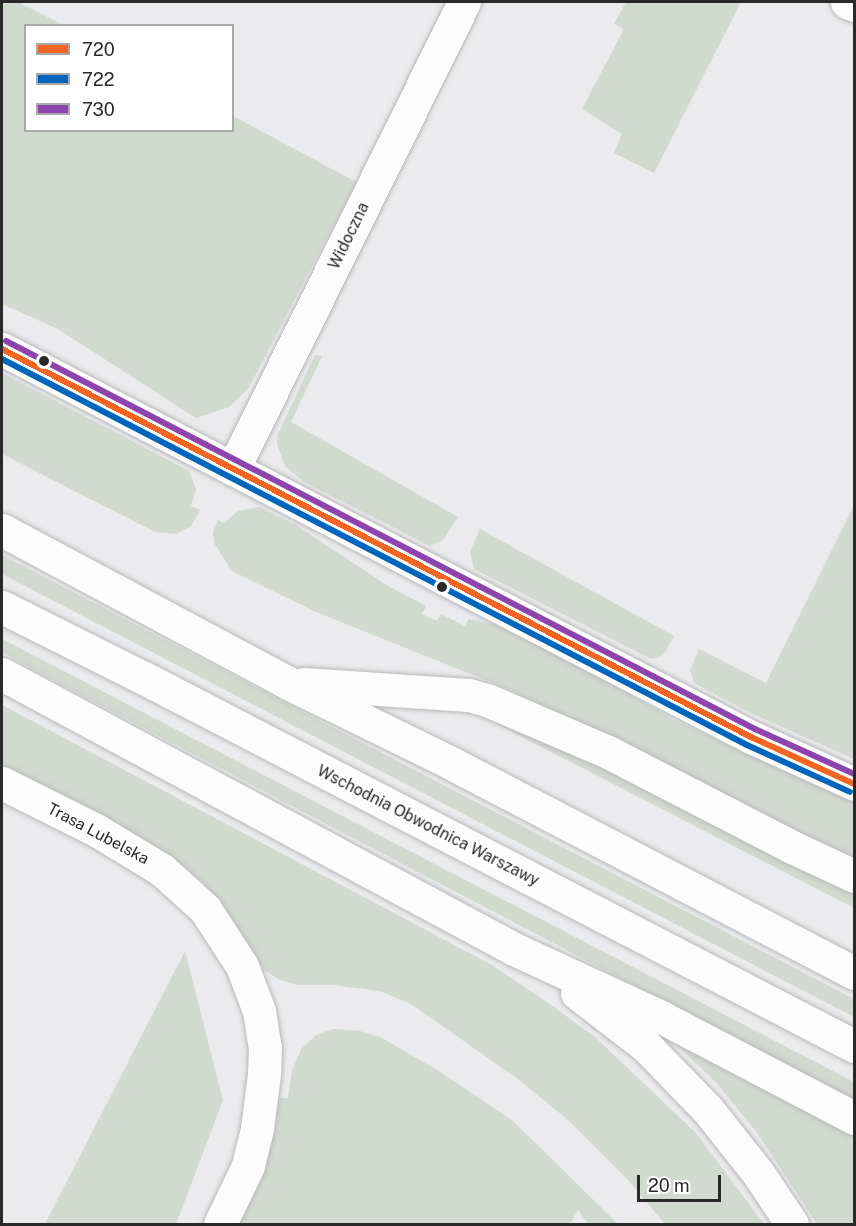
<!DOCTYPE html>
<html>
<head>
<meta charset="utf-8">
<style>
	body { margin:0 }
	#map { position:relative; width:856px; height:1226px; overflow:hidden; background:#ebeaec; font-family:"Public Sans",sans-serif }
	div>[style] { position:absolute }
	.green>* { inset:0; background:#d2d9d0 }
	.roads { filter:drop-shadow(0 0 2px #b9b8ba) drop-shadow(0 0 2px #b9b8ba) }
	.minor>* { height:33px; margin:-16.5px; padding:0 16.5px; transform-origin:16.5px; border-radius:16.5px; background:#fcfcfc }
	.highway>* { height:33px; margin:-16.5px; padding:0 16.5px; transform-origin:16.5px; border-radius:16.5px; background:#fcfcfc }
	.bus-1>* { height:6px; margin:-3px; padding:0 3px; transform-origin:3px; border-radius:3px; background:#f26522 }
	.bus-2>* { height:6px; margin:-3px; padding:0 3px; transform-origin:3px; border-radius:3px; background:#0065bd }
	.bus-3>* { height:6px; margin:-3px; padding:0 3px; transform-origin:3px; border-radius:3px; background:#8e44ad }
	.dots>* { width:16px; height:16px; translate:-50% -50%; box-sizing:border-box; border:3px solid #fff; border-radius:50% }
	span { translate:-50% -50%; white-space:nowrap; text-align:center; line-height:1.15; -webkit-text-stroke:4.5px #fff; paint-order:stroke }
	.street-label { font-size:16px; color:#29292a }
	.frame { position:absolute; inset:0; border:3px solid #29292a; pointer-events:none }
	.legend { position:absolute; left:24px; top:24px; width:210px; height:108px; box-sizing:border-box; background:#fff; border:2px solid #a9a9aa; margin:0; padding:8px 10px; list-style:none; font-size:18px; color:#29292a }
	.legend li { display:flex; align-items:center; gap:12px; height:30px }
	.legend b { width:30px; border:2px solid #a9a9aa }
	.scale { position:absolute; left:637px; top:1175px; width:84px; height:27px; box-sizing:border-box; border:3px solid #29292a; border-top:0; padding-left:8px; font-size:18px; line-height:21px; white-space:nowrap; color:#29292a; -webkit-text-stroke:4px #fff; paint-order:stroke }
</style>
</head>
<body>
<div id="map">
	<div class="green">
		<i style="clip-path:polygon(2px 2px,18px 2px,63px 25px,26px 26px,26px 130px,232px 130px,233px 116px,356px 182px,248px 389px,229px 407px,196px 418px,58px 329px,2px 304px)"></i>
		<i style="clip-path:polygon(626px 2px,741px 2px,654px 173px,614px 153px,622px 134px,582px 109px,624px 29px,614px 24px)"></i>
		<i style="clip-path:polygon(315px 355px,322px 356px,291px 422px,458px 517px,443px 540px,430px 546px,304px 482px,285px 466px,277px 444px,278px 434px)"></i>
		<i style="clip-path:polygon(2px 373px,189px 471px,196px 489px,191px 506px,200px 510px,191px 526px,177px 534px,155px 532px,2px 454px)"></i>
		<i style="clip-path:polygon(854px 505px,854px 759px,751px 713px,694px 683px,690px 670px,699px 649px,766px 683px)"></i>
		<i style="clip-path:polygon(259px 507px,296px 525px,388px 586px,426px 606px,422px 614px,437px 621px,441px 614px,465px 626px,469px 619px,517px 629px,672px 719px,854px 802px,854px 862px,513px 691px,316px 612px,232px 571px,214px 543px,213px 532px,218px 520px,224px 523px,238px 511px)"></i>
		<i style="clip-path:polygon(480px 529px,674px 636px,666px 651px,658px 658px,651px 659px,474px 569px,470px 552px)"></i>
		<i style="clip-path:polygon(2px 555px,854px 999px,854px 1017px,2px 574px)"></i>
		<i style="clip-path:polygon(2px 639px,854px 1082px,854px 1101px,58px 683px,2px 652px)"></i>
		<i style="clip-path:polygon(2px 705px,492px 965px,554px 1007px,596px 1038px,696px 1133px,764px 1224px,665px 1224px,628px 1180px,568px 1120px,518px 1079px,411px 1004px,380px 991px,332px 985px,298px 985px,280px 980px,264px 970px,231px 917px,205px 884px,169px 855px,118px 824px,2px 766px)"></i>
		<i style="clip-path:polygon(489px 720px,524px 727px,854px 892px,854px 908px)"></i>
		<i style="clip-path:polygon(185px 951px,223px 1100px,176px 1224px,45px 1224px)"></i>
		<i style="clip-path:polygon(333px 1029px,360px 1031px,380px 1037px,439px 1071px,513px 1121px,618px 1224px,588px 1224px,578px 1210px,570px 1224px,236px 1224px,266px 1164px,280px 1098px,288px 1098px,292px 1070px,302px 1048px,316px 1035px)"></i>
		<i style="clip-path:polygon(675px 1043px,854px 1130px,854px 1224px,817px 1224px,755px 1130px,717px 1084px)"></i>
	</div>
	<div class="roads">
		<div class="minor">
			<i style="left:847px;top:2px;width:8px;rotate:23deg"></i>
			<i style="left:2px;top:349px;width:844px;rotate:27.39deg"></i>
			<i style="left:751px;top:737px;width:113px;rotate:24.5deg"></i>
			<i style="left:233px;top:469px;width:521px;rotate:-63.68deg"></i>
			<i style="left:2px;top:783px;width:105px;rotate:26.6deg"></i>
			<i style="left:96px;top:830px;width:77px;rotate:31.2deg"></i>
			<i style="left:162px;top:870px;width:58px;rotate:42.2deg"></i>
			<i style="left:205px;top:909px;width:68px;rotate:57deg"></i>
			<i style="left:242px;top:966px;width:48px;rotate:69.3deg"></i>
			<i style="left:259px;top:1011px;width:36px;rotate:81deg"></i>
			<i style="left:265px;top:1047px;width:27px;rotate:92deg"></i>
			<i style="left:264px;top:1074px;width:55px;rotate:97.3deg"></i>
			<i style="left:257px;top:1129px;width:38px;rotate:104deg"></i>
			<i style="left:248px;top:1166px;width:64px;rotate:115.8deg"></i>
		</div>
		<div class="highway">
			<i style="left:2px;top:530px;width:324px;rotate:28.1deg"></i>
			<i style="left:288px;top:683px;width:179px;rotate:26.1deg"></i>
			<i style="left:449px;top:762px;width:457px;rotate:27.5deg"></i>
			<i style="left:2px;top:607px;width:159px;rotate:26.6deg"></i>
			<i style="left:144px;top:678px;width:800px;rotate:27.4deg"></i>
			<i style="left:2px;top:674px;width:581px;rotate:28.24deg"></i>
			<i style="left:514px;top:949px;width:164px;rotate:24.8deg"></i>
			<i style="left:663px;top:1018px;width:216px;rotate:27.6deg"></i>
			<i style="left:304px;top:684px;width:165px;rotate:3.8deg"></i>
			<i style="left:469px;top:695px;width:19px;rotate:16deg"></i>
			<i style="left:487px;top:700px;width:132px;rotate:23.3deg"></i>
			<i style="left:608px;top:752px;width:205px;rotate:27.3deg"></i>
			<i style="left:790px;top:846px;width:71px;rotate:25.1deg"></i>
			<i style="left:577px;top:993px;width:88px;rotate:37.6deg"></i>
			<i style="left:647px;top:1047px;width:88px;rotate:45.9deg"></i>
			<i style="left:708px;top:1110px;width:80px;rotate:51.6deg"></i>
			<i style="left:758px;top:1173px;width:61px;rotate:56.3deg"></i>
		</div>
	</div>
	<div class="bus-1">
		<i style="left:2px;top:349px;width:844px;rotate:27.39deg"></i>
		<i style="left:751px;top:737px;width:113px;rotate:24.5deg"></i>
	</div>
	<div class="bus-2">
		<i style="left:2px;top:359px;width:839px;rotate:27.39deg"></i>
		<i style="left:747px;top:745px;width:113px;rotate:24.5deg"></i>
	</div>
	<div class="bus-3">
		<i style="left:6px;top:341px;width:844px;rotate:27.39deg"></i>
		<i style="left:755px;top:729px;width:109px;rotate:24.4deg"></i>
	</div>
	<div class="dots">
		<i style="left:44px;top:361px;background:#29292a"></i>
		<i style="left:442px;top:587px;background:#29292a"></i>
	</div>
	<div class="street-label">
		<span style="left:349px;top:236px;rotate:-64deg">Widoczna</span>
		<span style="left:428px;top:826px;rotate:27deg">Wschodnia Obwodnica Warszawy</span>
		<span style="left:98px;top:834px;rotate:28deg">Trasa Lubelska</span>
	</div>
	<div class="frame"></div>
	<ul class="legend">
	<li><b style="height:8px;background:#f26522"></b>720</li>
	<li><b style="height:8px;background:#0065bd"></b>722</li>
	<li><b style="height:8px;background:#8e44ad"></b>730</li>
	</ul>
	<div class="scale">20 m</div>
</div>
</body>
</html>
